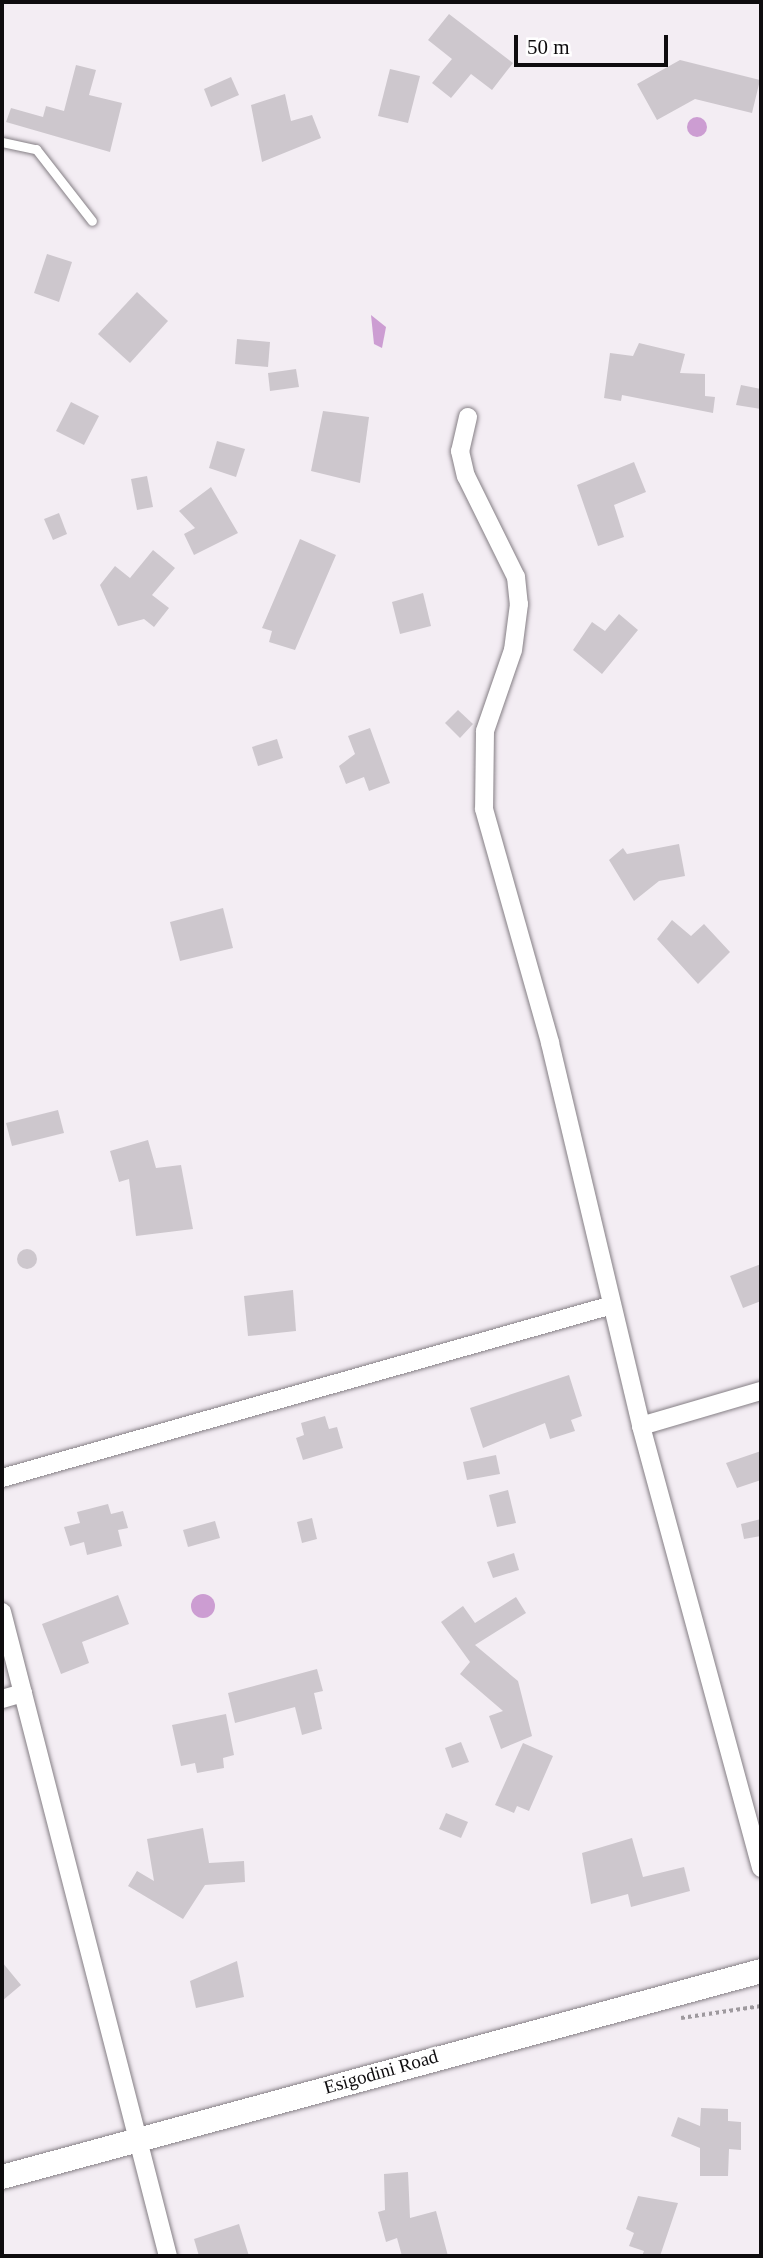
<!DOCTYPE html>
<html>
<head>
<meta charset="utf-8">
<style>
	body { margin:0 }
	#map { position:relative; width:763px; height:2258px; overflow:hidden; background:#f3edf3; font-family:"Times New Roman",serif }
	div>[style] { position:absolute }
	.water>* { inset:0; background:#cc9dd2 }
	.round { border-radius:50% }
	.building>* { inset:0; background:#cdc7cd }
	.path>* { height:3.5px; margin-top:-1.75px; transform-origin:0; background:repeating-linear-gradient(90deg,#9e999e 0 3.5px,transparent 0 7px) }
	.roads { filter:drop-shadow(0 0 2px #857f85) drop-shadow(0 0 2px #857f85) }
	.lane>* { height:9px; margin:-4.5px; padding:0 4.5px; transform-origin:4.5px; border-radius:4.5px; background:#fff }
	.street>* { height:18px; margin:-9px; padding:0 9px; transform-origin:9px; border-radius:9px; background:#fff }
	.secondary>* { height:24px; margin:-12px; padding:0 12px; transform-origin:12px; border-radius:12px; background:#fff }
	span { translate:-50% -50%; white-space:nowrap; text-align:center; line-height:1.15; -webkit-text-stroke:5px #fff; paint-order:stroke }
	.street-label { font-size:19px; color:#0e0c0e }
	.frame { position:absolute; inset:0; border:4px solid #0e0c0e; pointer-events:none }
	.scale { position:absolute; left:514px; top:35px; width:154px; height:32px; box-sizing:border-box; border:4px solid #0e0c0e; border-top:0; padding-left:9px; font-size:21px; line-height:24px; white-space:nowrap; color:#0e0c0e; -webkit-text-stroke:5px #fff; paint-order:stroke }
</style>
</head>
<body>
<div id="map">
	<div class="water">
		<i class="round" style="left:687px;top:117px;width:20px;height:20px"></i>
		<i style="clip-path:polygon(371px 315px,386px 327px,382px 348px,374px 344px)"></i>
		<i class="round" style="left:191px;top:1594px;width:24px;height:24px"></i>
	</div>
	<div class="building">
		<i style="clip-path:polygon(449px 14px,513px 63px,492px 90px,471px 74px,451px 98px,432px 83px,452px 59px,428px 40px)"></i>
		<i style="clip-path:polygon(680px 60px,760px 80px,752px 113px,695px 99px,657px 120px,637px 84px)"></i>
		<i style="clip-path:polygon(76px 65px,96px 70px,89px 95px,122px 103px,110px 152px,6px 122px,11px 108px,43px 117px,46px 106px,64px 111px)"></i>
		<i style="clip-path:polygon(390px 69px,420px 76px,408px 123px,378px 116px)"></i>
		<i style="clip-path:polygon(231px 77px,239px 95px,211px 107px,204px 89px)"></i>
		<i style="clip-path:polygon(285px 94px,291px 121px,312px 115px,321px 138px,262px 162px,251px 105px)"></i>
		<i style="clip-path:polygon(47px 254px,72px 262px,59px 302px,34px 293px)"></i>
		<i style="clip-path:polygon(137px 292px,168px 321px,130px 363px,98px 334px)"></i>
		<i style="clip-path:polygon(237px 339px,270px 342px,268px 367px,235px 364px)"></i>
		<i style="clip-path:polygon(639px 343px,685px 354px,680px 373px,705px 374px,705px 396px,715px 397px,713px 413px,622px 395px,621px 401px,604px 398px,610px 353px,633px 356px)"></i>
		<i style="clip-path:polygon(296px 369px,299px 387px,270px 391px,268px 373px)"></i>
		<i style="clip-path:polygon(741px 385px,761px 389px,761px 409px,736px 405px)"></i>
		<i style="clip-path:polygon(71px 402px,99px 416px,84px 445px,56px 431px)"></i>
		<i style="clip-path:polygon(323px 411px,369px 417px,360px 483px,311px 471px)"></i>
		<i style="clip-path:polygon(217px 441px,245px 449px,236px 477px,209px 468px)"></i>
		<i style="clip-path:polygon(634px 462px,646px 492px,614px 505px,624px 537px,598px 546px,577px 485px)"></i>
		<i style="clip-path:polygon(147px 476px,153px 507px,137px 510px,131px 479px)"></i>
		<i style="clip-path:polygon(211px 487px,238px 533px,194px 555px,184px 534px,195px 528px,179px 511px)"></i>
		<i style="clip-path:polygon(59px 513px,67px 534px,53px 540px,44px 519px)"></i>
		<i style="clip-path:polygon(300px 539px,336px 555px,295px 650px,269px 642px,272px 631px,262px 628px)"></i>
		<i style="clip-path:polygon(153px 550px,175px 568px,152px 595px,169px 608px,154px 627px,144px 619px,118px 626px,100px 585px,115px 566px,130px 578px)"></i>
		<i style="clip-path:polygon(423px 593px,431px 626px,400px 634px,392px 602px)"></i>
		<i style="clip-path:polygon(619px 614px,638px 630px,602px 674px,573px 650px,592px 622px,605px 631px)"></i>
		<i style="clip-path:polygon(458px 710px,473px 724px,460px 738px,445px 723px)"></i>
		<i style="clip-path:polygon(370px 728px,390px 783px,369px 791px,364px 777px,346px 784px,339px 766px,355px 754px,348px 736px)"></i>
		<i style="clip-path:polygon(277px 739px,283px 758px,258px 766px,252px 747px)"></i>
		<i style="clip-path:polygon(679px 844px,685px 876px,659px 881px,634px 901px,609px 860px,623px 848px,627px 854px)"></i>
		<i style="clip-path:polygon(223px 908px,233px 948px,180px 961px,170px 922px)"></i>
		<i style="clip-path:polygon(672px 920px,691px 936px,704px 924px,730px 952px,698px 984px,657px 939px)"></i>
		<i style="clip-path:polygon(58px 1110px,64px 1133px,12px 1146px,6px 1123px)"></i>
		<i style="clip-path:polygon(148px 1140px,156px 1168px,181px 1165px,193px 1229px,136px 1236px,129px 1179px,119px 1182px,110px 1151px)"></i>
		<i class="round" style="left:17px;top:1249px;width:20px;height:20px"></i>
		<i style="clip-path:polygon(761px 1264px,761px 1301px,743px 1308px,730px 1276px)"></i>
		<i style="clip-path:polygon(293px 1290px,296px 1331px,248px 1336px,244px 1296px)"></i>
		<i style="clip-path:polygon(569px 1375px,582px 1416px,571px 1420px,575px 1431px,550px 1439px,545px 1423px,483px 1448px,470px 1408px)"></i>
		<i style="clip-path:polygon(325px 1416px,329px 1429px,337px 1427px,343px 1448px,303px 1460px,296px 1438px,304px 1435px,301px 1423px)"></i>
		<i style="clip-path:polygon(761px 1451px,761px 1480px,737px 1488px,726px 1463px)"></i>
		<i style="clip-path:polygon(496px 1455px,500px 1474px,467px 1480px,463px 1462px)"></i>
		<i style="clip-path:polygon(508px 1490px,516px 1523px,497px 1527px,489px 1495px)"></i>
		<i style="clip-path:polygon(108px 1504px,111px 1514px,123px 1511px,128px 1528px,118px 1530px,122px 1546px,87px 1555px,84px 1542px,70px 1546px,64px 1527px,80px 1523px,77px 1512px)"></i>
		<i style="clip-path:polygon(312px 1518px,317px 1539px,302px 1543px,297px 1522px)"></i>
		<i style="clip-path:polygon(761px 1519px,761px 1536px,744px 1539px,741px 1524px)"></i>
		<i style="clip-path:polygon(215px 1521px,220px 1538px,188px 1547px,183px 1530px)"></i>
		<i style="clip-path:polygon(514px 1553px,519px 1570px,493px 1578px,487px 1562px)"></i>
		<i style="clip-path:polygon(118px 1595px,129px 1624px,82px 1642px,89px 1663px,61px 1674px,42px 1624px)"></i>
		<i style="clip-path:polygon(516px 1597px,526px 1613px,475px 1645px,518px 1681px,532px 1736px,501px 1749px,489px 1716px,503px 1711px,460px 1674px,470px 1662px,441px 1622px,463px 1606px,475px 1623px)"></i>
		<i style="clip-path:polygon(317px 1669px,323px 1691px,314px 1693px,322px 1729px,302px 1735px,295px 1707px,235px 1723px,228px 1693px)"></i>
		<i style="clip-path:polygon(226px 1714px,234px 1755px,223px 1758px,224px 1768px,197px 1773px,195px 1763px,181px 1766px,172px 1725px)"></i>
		<i style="clip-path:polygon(461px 1742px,469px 1762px,452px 1768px,445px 1748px)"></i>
		<i style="clip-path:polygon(523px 1743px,553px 1756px,529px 1811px,517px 1806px,514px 1813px,495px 1805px)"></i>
		<i style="clip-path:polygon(446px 1813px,468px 1822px,461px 1838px,439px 1829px)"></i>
		<i style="clip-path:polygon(203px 1828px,209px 1863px,244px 1861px,245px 1882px,205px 1885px,183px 1919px,128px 1886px,137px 1871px,154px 1881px,147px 1839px)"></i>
		<i style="clip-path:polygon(632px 1838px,643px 1877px,684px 1867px,690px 1891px,631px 1907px,628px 1894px,591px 1904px,582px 1853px)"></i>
		<i style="clip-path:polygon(237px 1961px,244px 1997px,196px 2008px,190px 1981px)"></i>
		<i style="clip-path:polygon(2px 1962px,21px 1985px,2px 2001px)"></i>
		<i style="clip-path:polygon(701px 2108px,728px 2109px,728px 2121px,741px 2122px,741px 2150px,729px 2149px,728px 2176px,700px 2176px,700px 2148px,671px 2136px,678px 2117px,700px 2126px)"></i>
		<i style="clip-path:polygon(408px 2172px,410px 2218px,436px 2211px,448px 2256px,402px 2256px,397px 2238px,386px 2242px,378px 2212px,385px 2210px,384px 2174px)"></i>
		<i style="clip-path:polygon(638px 2196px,678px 2203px,660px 2256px,642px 2256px,644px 2251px,629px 2246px,634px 2233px,626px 2229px)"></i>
		<i style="clip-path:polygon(239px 2224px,249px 2256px,199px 2256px,194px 2239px)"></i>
	</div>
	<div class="path">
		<i style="left:681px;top:2018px;width:81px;rotate:-8.5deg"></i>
	</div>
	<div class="roads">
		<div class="lane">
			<i style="left:2px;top:142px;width:35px;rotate:12deg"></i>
			<i style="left:36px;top:149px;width:91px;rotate:52.1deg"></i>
		</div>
		<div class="street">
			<i style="left:468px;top:417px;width:35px;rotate:103deg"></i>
			<i style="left:460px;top:451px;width:26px;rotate:77deg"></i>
			<i style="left:466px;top:476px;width:113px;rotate:63.7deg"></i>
			<i style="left:516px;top:577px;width:27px;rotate:84deg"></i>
			<i style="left:519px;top:604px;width:46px;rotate:97.4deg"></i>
			<i style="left:513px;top:650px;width:86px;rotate:109.1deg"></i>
			<i style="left:485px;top:731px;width:78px;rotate:90.7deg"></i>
			<i style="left:484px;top:809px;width:243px;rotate:74.2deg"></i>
			<i style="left:550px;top:1043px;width:394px;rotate:76.6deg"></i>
			<i style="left:641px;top:1426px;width:458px;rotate:74.8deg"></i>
			<i style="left:641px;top:1426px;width:125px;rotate:-16.3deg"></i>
			<i style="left:2px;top:1478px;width:634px;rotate:-15.83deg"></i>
			<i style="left:2px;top:1612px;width:665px;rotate:75.55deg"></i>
			<i style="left:2px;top:1699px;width:22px;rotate:-16deg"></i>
		</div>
		<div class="secondary">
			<i style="left:2px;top:2177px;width:786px;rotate:-15.18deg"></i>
		</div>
	</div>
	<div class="street-label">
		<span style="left:381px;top:2072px;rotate:-16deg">Esigodini Road</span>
	</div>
	<div class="frame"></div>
	<div class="scale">50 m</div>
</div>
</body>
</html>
